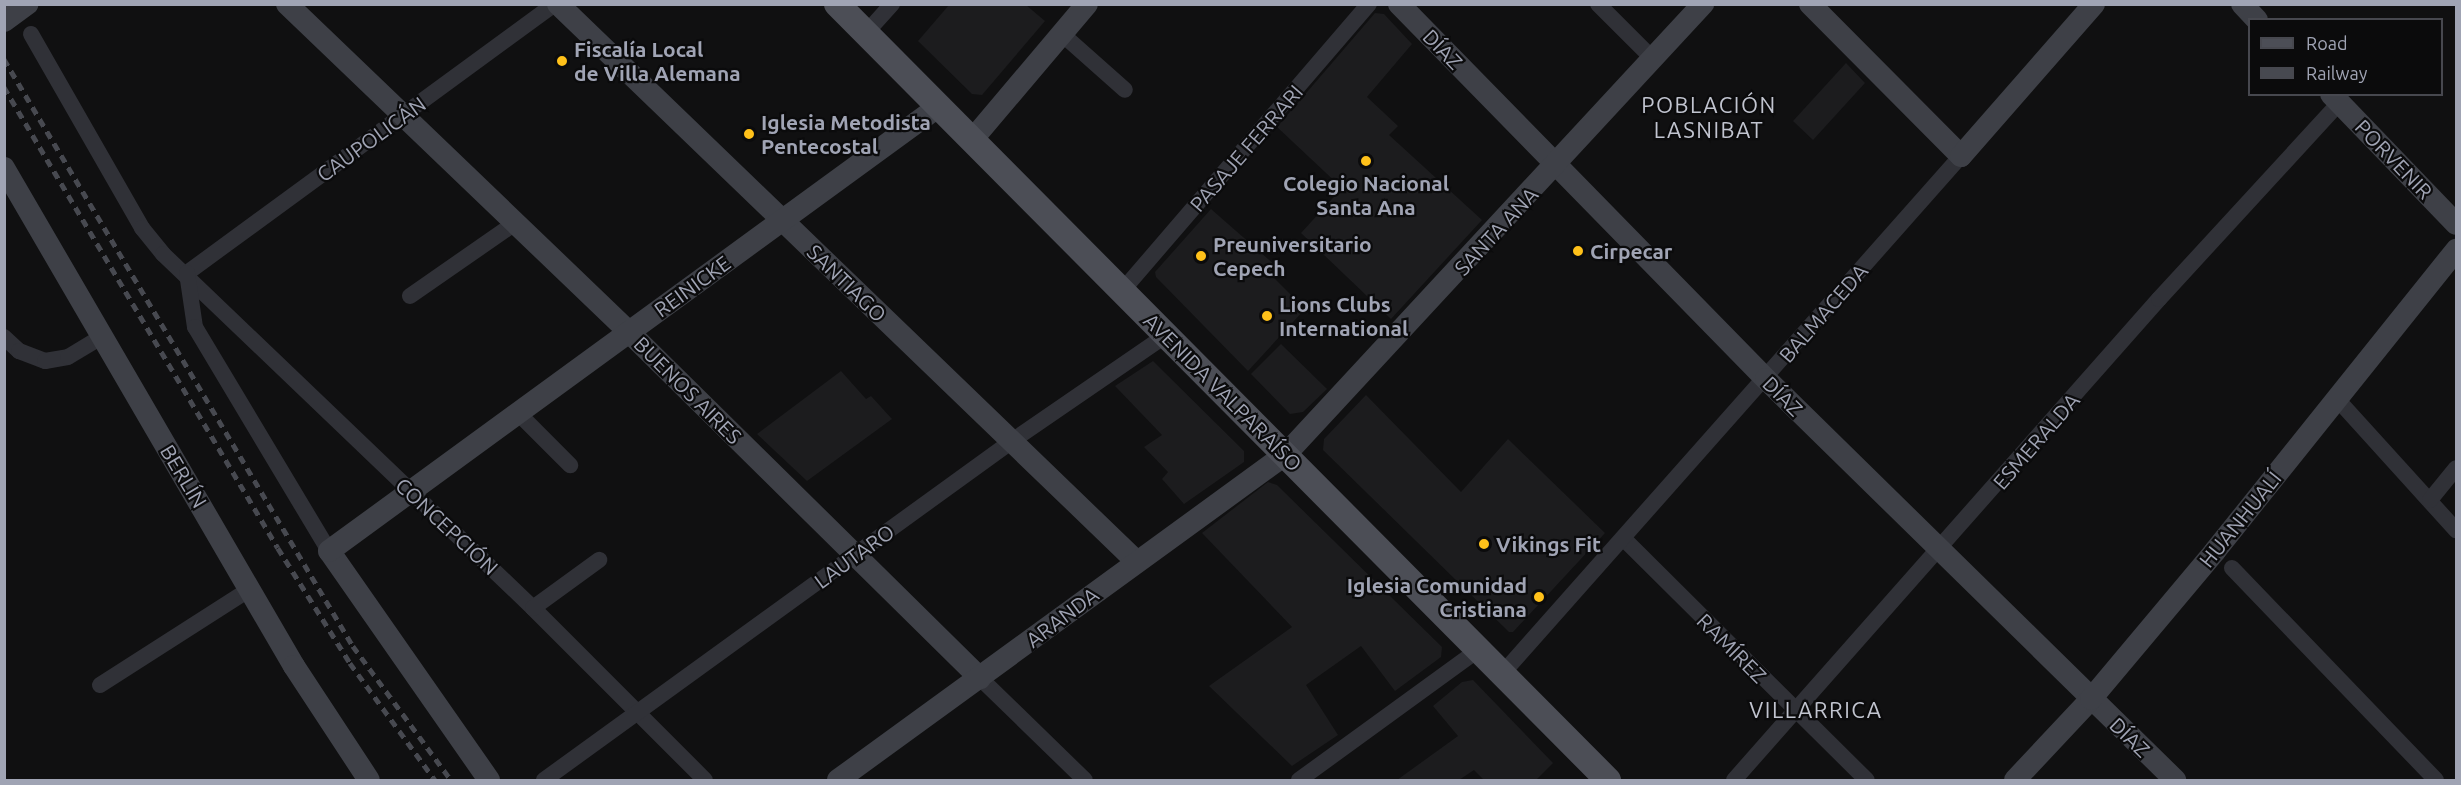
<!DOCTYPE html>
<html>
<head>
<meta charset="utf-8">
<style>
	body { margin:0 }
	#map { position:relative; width:2461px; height:785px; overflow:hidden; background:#101011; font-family:Ubuntu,sans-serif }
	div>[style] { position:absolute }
	.built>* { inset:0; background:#1c1c1e }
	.street>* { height:16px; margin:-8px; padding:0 8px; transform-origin:8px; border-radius:8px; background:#303137 }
	.secondary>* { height:22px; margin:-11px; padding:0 11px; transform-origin:11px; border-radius:11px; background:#3e4047 }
	.primary>* { height:26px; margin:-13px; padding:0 13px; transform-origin:13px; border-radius:13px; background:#4c4e56 }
	.rail>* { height:4.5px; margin-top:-2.25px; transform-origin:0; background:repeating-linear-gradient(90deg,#474950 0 8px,transparent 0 14px) }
	.dots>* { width:16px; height:16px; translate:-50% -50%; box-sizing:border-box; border:3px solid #0b0b0c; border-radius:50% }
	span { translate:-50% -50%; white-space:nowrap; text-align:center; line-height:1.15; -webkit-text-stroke:4.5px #0b0b0c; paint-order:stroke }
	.poi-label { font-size:21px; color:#a0a4b4; font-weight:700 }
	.left { translate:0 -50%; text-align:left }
	.right { translate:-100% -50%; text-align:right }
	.street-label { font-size:21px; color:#a0a4b4 }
	.neighbourhood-label { font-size:22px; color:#c1c4cf; letter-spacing:1.5px }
	.frame { position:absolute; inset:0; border:6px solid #a0a4b4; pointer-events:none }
	.legend { position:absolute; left:2248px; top:18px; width:195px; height:78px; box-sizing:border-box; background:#0b0b0c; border:2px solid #47484f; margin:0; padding:8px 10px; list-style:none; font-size:18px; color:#a0a4b4 }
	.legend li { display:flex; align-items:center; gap:12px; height:30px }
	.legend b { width:30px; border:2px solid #47484f }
</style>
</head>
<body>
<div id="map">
	<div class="built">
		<i style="clip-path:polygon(949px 5px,1026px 5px,1045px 21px,982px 95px,972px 94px,918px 41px)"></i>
		<i style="clip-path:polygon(1375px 13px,1384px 14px,1412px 44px,1367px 97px,1398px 126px,1389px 135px,1482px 220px,1391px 319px,1301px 233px,1342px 188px,1277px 127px)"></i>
		<i style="clip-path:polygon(1846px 63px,1865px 83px,1813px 140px,1793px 121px)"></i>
		<i style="clip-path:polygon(1211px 209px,1276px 266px,1269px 273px,1305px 309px,1248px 371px,1156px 277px,1155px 272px)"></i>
		<i style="clip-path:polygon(1281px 344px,1327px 389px,1303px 412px,1290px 414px,1251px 374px)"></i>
		<i style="clip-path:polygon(1153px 361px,1244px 451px,1244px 462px,1184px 504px,1162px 479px,1168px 472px,1144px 447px,1162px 435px,1115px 386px)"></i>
		<i style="clip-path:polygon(841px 371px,866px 399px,871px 396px,892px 419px,807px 481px,757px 434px)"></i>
		<i style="clip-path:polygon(1366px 395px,1461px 492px,1508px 439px,1605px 533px,1513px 632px,1509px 632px,1323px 450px,1324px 439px)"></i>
		<i style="clip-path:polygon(1268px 482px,1277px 485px,1442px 647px,1441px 657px,1395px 691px,1361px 646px,1306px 685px,1338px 735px,1292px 766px,1209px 686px,1292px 627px,1202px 533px)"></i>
		<i style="clip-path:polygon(1473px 680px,1553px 763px,1536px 780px,1484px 780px,1474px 770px,1459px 780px,1397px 780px,1458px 736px,1433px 706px,1462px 682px)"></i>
	</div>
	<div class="street">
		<i style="left:1598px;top:4px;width:78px;rotate:45deg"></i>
		<i style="left:866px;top:33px;width:39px;rotate:-48deg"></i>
		<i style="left:31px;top:34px;width:224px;rotate:60.2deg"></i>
		<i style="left:142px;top:228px;width:33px;rotate:51deg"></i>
		<i style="left:163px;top:254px;width:512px;rotate:43.73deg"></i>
		<i style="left:533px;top:608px;width:243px;rotate:45deg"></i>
		<i style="left:1062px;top:34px;width:84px;rotate:41.6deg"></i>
		<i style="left:187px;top:273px;width:456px;rotate:-36.2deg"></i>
		<i style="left:187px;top:273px;width:55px;rotate:81.6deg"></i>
		<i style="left:195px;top:327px;width:261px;rotate:59.1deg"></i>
		<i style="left:1122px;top:291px;width:379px;rotate:-49.3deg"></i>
		<i style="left:410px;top:296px;width:128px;rotate:-34.8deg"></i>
		<i style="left:4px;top:337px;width:21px;rotate:43deg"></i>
		<i style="left:19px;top:351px;width:28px;rotate:21deg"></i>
		<i style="left:45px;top:361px;width:23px;rotate:-10deg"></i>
		<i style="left:68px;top:357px;width:39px;rotate:-31deg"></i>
		<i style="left:2338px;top:400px;width:176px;rotate:47.8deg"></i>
		<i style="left:518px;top:413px;width:74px;rotate:45deg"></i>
		<i style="left:2430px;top:500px;width:41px;rotate:-50.9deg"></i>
		<i style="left:1624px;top:539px;width:342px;rotate:44.8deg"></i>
		<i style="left:2232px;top:568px;width:294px;rotate:46.1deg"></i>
		<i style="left:533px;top:608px;width:82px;rotate:-36deg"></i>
		<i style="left:1502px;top:674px;width:692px;rotate:-48.46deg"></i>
		<i style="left:980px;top:678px;width:146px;rotate:44.2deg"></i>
		<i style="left:100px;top:685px;width:178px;rotate:-32.6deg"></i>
		<i style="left:544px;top:780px;width:578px;rotate:-35.92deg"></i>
		<i style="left:1012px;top:441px;width:187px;rotate:-34.5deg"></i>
		<i style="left:1299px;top:780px;width:221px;rotate:-36deg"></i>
		<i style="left:1734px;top:780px;width:642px;rotate:-48.54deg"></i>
		<i style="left:2159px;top:299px;width:266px;rotate:-47.4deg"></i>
	</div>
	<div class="secondary">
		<i style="left:287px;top:4px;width:474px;rotate:43.8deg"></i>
		<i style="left:629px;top:332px;width:493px;rotate:44.6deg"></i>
		<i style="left:558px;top:4px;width:803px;rotate:43.94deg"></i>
		<i style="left:1399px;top:4px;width:525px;rotate:45.62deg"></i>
		<i style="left:1766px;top:379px;width:573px;rotate:44.43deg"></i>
		<i style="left:1810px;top:4px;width:214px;rotate:45.2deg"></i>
		<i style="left:1961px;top:156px;width:202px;rotate:-48.8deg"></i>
		<i style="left:2242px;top:4px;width:22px;rotate:47deg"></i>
		<i style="left:4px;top:21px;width:29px;rotate:-36deg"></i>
		<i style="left:2331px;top:94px;width:180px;rotate:46.1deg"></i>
		<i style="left:972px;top:140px;width:178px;rotate:-49.8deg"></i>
		<i style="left:4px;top:168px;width:576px;rotate:59.79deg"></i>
		<i style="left:294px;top:666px;width:136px;rotate:56.7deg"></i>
		<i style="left:489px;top:780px;width:279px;rotate:-124.9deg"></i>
		<i style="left:329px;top:551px;width:755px;rotate:-36.11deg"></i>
		<i style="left:838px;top:780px;width:554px;rotate:-36.04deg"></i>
		<i style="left:1286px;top:454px;width:614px;rotate:-47.18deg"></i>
		<i style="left:2015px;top:780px;width:111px;rotate:-46.8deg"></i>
		<i style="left:2091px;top:699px;width:193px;rotate:-50deg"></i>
		<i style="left:2215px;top:551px;width:386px;rotate:-51.3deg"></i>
	</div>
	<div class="primary">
		<i style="left:837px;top:4px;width:1094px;rotate:45.19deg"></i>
	</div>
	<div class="rail">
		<i style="left:4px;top:59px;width:683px;rotate:59.27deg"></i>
		<i style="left:353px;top:646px;width:166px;rotate:53.8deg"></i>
		<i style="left:4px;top:87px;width:536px;rotate:59.27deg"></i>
		<i style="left:278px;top:548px;width:136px;rotate:57.9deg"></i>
		<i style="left:350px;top:663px;width:145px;rotate:54deg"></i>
	</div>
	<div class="dots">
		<i style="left:562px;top:61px;background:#ffc11a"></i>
		<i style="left:749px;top:134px;background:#ffc11a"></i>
		<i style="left:1366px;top:161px;background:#ffc11a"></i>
		<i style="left:1578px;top:251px;background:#ffc11a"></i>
		<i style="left:1201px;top:256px;background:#ffc11a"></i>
		<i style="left:1267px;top:316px;background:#ffc11a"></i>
		<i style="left:1484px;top:544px;background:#ffc11a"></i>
		<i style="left:1539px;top:597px;background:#ffc11a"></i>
	</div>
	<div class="poi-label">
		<span class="left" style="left:574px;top:61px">Fiscalía Local<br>de Villa Alemana</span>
		<span class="left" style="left:761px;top:134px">Iglesia Metodista<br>Pentecostal</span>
		<span style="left:1366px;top:195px">Colegio Nacional<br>Santa Ana</span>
		<span class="left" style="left:1213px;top:256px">Preuniversitario<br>Cepech</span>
		<span class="left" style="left:1590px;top:251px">Cirpecar</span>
		<span class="left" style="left:1279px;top:316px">Lions Clubs<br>International</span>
		<span class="left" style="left:1496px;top:544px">Vikings Fit</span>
		<span class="right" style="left:1527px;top:597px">Iglesia Comunidad<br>Cristiana</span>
	</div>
	<div class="street-label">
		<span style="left:1443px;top:49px;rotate:46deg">DÍAZ</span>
		<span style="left:371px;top:139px;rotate:-36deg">CAUPOLICÁN</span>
		<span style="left:1246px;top:148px;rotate:-49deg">PASAJE FERRARI</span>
		<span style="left:2394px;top:159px;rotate:46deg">PORVENIR</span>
		<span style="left:1496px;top:231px;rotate:-47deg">SANTA ANA</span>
		<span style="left:847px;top:283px;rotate:44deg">SANTIAGO</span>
		<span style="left:692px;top:286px;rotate:-36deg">REINICKE</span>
		<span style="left:1823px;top:313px;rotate:-49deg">BALMACEDA</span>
		<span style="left:688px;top:390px;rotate:45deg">BUENOS AIRES</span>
		<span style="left:1223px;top:392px;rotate:45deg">AVENIDA VALPARAÍSO</span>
		<span style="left:1783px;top:396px;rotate:45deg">DÍAZ</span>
		<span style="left:2036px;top:441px;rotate:-49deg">ESMERALDA</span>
		<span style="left:184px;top:476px;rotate:59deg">BERLÍN</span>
		<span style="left:2240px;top:519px;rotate:-51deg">HUANHUALÍ</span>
		<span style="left:447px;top:526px;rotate:43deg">CONCEPCIÓN</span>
		<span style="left:854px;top:556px;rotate:-36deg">LAUTARO</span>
		<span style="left:1062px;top:617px;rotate:-37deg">ARANDA</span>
		<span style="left:1732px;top:648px;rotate:45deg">RAMÍREZ</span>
		<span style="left:2130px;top:737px;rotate:44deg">DÍAZ</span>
	</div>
	<div class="neighbourhood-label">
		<span style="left:1709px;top:117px">POBLACIÓN<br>LASNIBAT</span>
		<span style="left:1816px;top:710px">VILLARRICA</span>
	</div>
	<div class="frame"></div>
	<ul class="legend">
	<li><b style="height:8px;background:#4c4e56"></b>Road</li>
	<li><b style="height:8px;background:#474950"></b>Railway</li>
	</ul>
</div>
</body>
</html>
